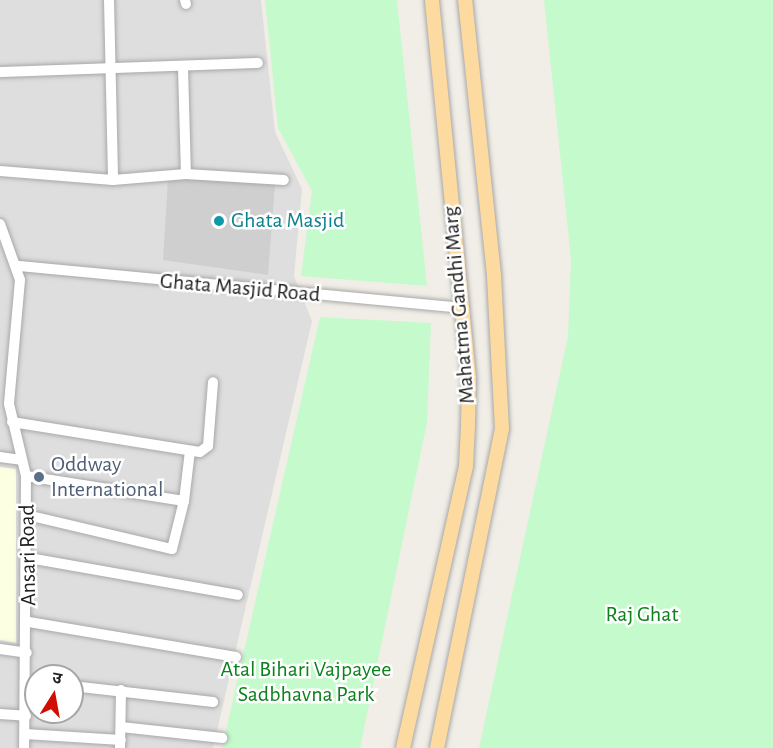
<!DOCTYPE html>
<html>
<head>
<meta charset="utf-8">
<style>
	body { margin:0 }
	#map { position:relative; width:773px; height:748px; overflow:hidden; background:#f1eee7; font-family:"Alegreya Sans","Noto Sans Devanagari",sans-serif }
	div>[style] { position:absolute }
	.residential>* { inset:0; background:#dfdede }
	.education>* { inset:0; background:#fdffe2 }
	.religious>* { inset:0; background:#cfcfcf }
	.park>* { inset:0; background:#c5facc }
	.roads { filter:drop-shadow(0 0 2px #a8a8a8) drop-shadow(0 0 2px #a8a8a8) }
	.minor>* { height:10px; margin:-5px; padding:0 5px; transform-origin:5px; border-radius:5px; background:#fff }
	.major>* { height:14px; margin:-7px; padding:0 7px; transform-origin:7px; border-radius:7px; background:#fddaa0 }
	.dots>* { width:16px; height:16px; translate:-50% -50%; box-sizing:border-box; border:3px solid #fff; border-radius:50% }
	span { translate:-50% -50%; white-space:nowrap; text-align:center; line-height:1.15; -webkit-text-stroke:5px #fff; paint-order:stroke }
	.culture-label { font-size:22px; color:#0d838f }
	.left { translate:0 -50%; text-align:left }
	.street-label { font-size:22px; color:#212121 }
	.service-label { font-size:22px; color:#4e5e75 }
	.park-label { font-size:22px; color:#0b821c }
	.north { position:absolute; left:24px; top:664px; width:60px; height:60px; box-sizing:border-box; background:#fff; border:2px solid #a6a6a6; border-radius:50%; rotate:11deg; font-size:16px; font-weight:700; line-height:24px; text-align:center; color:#212121 }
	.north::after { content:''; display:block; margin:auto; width:21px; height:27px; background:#d10c00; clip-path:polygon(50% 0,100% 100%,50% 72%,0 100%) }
</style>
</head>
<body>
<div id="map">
	<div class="residential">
		<i style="clip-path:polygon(evenodd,0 0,261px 0,275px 132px,302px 189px,294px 276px,312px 321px,213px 748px,0 748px,0 0,36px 676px,72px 676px,72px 712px,36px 712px,36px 676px)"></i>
	</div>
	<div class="education">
		<i style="clip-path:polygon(0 467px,16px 469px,16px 643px,0 640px)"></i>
	</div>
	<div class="religious">
		<i style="clip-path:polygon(168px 179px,275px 183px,268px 275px,163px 260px)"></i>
	</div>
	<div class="park">
		<i style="clip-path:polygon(265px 0,397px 0,427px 286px,301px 276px,312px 191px,278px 128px)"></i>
		<i style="clip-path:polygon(544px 0,773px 0,773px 748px,479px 748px,568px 336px,571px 259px)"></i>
		<i style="clip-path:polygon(320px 317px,431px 323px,427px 422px,360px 748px,222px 748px)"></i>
	</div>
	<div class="roads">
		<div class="minor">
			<i style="left:109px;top:0;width:180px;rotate:88.7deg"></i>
			<i style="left:185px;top:0;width:4px;rotate:76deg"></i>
			<i style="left:183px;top:68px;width:106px;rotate:88.4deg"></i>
			<i style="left:0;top:72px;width:258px;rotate:-2deg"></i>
			<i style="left:0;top:171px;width:113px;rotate:4.6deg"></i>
			<i style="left:113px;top:180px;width:73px;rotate:-4.7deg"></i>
			<i style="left:186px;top:174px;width:98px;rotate:3.5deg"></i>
			<i style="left:0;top:224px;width:59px;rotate:70.3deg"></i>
			<i style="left:20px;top:280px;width:124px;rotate:95.1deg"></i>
			<i style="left:9px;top:404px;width:74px;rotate:76.7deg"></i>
			<i style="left:26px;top:476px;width:272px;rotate:90.4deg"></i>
			<i style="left:19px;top:266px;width:444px;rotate:5.4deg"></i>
			<i style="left:12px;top:422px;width:190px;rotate:9.1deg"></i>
			<i style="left:200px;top:452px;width:10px;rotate:-37deg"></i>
			<i style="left:208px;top:446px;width:64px;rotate:-85.5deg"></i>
			<i style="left:0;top:457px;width:21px;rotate:8deg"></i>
			<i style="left:26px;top:476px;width:160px;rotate:9deg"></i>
			<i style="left:184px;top:501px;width:50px;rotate:-83.2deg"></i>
			<i style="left:27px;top:515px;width:149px;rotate:13.2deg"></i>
			<i style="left:172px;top:549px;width:49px;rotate:-76deg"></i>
			<i style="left:29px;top:558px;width:212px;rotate:10deg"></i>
			<i style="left:29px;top:622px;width:210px;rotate:9.6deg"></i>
			<i style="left:0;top:649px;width:27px;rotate:8deg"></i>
			<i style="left:72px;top:686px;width:142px;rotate:6.5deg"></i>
			<i style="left:0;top:714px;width:26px;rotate:4deg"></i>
			<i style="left:121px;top:727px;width:102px;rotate:6.2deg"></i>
			<i style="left:25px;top:734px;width:96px;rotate:3.6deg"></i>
			<i style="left:120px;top:748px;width:58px;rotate:-89deg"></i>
		</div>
		<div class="major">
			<i style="left:403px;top:748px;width:289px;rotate:-77.4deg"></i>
			<i style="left:466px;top:466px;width:41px;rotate:-87.2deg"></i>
			<i style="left:468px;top:425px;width:47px;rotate:-88.8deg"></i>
			<i style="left:469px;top:378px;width:380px;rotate:-95.6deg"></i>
			<i style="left:437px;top:748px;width:326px;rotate:-78.5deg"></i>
			<i style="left:502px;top:429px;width:154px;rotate:-93deg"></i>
			<i style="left:494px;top:275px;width:277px;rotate:-96deg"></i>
		</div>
	</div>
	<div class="dots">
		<i style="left:219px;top:221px;background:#0f9aa8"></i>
		<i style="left:39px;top:477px;background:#5c6f8a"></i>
	</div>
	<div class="culture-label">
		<span class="left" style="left:231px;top:221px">Ghata Masjid</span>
	</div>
	<div class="street-label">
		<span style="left:240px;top:288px;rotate:5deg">Ghata Masjid Road</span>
		<span style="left:459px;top:305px;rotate:-95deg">Mahatma Gandhi Marg</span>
		<span style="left:28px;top:555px;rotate:-91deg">Ansari Road</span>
	</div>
	<div class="service-label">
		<span class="left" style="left:51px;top:477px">Oddway<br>International</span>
	</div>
	<div class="park-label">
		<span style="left:642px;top:615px">Raj Ghat</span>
		<span style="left:306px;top:682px">Atal Bihari Vajpayee<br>Sadbhavna Park</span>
	</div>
	<div class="north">उ</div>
</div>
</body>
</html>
